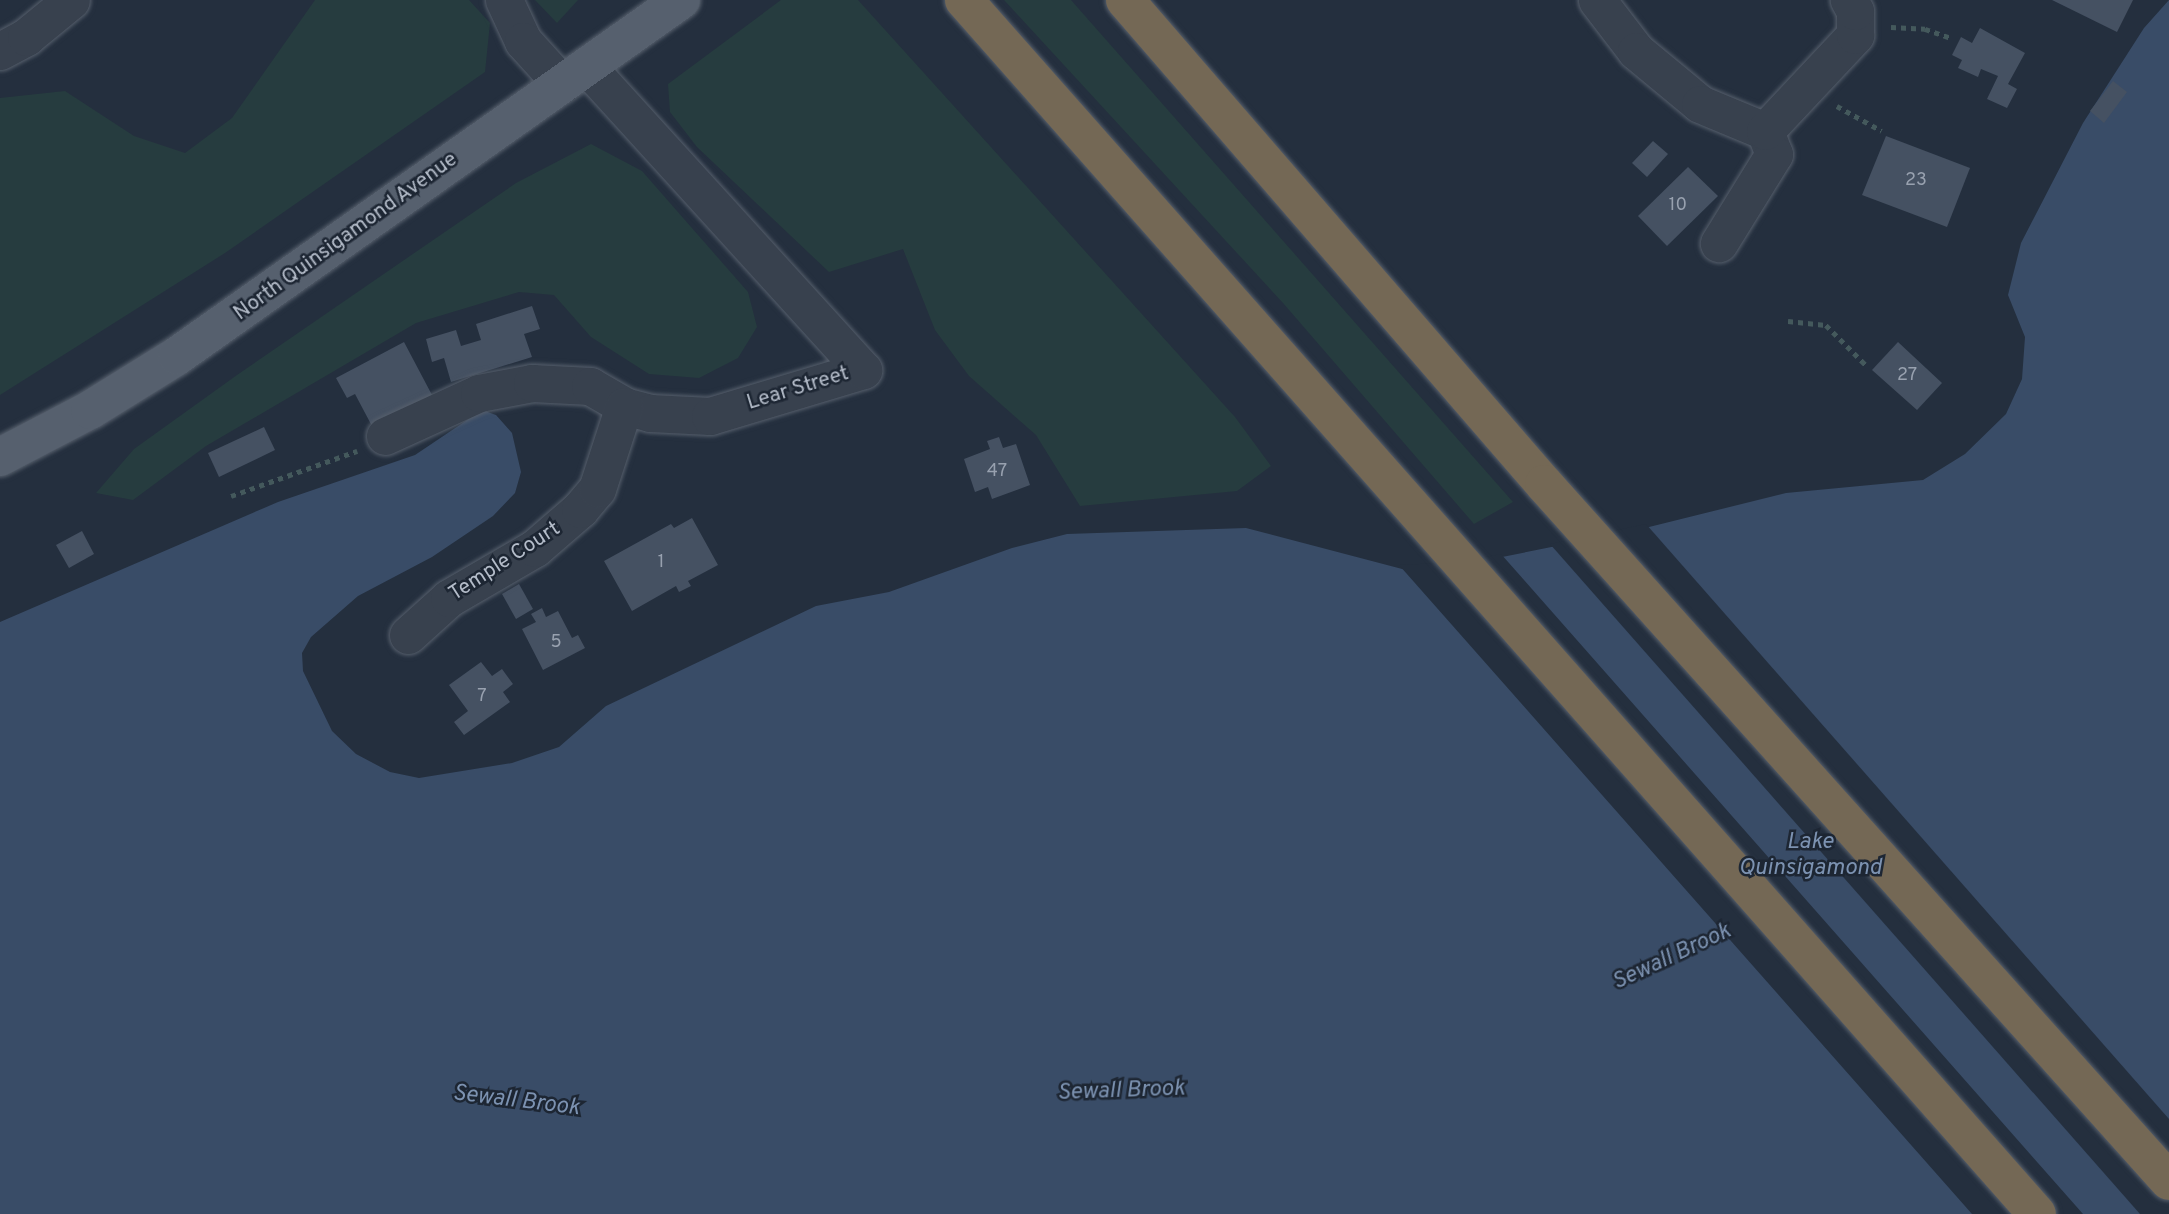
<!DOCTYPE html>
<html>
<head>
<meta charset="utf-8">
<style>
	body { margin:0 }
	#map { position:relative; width:2169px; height:1214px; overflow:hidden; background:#242f3e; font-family:Overpass,sans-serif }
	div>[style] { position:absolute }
	.green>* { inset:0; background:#263c3f }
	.water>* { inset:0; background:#394c67 }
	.pier>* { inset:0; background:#242f3e }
	.building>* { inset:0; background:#455162 }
	.path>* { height:4.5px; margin-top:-2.25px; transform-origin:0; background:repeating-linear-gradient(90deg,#44595c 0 5px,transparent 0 10px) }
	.roads { filter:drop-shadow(0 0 2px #565f6c) drop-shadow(0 0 2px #565f6c) }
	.minor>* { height:37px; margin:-18.5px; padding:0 18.5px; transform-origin:18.5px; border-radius:18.5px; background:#38414e }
	.major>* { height:38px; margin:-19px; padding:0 19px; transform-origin:19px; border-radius:19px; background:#56606e }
	.highway>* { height:38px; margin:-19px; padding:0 19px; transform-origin:19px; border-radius:19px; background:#746855 }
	span { translate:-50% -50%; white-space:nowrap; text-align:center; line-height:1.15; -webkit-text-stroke:5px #1d2633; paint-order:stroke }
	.number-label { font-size:18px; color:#98a1af }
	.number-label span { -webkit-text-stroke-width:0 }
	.street-label { font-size:21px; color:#b4bcc9 }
	.water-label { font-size:23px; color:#7c92b1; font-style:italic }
</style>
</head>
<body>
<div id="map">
	<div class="green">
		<i style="clip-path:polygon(315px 0,469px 0,490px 23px,485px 72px,225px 253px,0 395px,0 98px,65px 91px,134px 136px,185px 153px,232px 118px)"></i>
		<i style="clip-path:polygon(535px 0,578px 0,557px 23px)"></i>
		<i style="clip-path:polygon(781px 0,858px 0,1235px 417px,1271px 466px,1237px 491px,1080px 506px,1036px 435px,969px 376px,935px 330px,903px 249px,829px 272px,697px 147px,670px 112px,668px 84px)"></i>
		<i style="clip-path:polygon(1004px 0,1071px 0,1513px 502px,1474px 524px,1283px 303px)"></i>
		<i style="clip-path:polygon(591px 144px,642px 171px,748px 292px,757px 327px,738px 358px,699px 378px,649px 374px,591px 337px,554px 295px,519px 292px,416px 323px,206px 446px,133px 500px,96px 493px,134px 449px,237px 375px,516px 183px)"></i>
	</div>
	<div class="water">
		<i style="clip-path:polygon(2169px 0,2169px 1214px,0 1214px,0 622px,278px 502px,415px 455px,482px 410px,496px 415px,512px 433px,521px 472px,515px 493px,493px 516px,432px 557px,358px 596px,311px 637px,302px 653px,303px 671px,332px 731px,356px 754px,390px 772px,419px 778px,512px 763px,559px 747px,606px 706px,816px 606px,889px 592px,1012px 548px,1067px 534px,1246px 528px,1406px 570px,1462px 565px,1641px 529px,1786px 493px,1923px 480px,1965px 454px,2006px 414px,2022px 379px,2025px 337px,2008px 295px,2021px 243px,2083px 123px,2144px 28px)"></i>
	</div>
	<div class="pier">
		<i style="clip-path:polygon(1646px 524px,2169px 1119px,2169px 1214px,2140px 1214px,1550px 544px)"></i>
		<i style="clip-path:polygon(1501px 554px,2083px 1214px,1972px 1214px,1399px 565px,1461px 562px)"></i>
	</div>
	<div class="building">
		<i style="clip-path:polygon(2052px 0,2133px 0,2117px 32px)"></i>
		<i style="clip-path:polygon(1980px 28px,2025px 53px,2008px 84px,2017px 89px,2007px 108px,1987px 99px,1998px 76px,1981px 69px,1978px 77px,1958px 68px,1962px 60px,1952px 55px,1961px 37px,1972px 43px)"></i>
		<i style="clip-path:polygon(2113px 81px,2127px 92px,2104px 123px,2090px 111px)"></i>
		<i style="clip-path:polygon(1886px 136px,1970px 168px,1947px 227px,1862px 195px)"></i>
		<i style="clip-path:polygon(1653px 141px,1668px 154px,1647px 177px,1632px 163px)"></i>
		<i style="clip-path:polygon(1688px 167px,1718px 196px,1667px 246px,1638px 216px)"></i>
		<i style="clip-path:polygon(532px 306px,540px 329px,524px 334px,532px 357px,451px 382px,444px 358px,432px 362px,426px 339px,456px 330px,461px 346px,481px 340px,476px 324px)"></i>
		<i style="clip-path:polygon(404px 342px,432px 395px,373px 428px,355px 394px,347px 398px,336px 378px)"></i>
		<i style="clip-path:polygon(1898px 342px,1942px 383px,1917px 410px,1872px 370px)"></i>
		<i style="clip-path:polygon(264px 427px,275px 450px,219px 477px,208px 453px)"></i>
		<i style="clip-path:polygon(999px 437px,1003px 448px,1016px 444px,1030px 485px,992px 499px,988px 487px,975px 492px,964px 459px,990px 449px,987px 441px)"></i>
		<i style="clip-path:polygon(692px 518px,718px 565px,688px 581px,691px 586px,679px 592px,676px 586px,632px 611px,604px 561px,671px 524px,674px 528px)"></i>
		<i style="clip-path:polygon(82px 531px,94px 554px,69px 568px,56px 545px)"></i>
		<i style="clip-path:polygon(519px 584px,533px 609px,516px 619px,502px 594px)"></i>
		<i style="clip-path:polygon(542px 608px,546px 617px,558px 611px,572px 638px,578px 635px,585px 648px,543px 670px,522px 629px,536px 622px,531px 614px)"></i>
		<i style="clip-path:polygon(481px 662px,492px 676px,502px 669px,513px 684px,503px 692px,510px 702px,464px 735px,454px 722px,468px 711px,449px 685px)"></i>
	</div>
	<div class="path">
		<i style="left:1891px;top:27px;width:34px;rotate:3deg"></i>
		<i style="left:1925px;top:29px;width:28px;rotate:19deg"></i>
		<i style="left:1837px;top:106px;width:51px;rotate:29.1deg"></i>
		<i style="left:1788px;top:321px;width:38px;rotate:6deg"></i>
		<i style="left:1826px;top:325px;width:59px;rotate:45deg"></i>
		<i style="left:231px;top:496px;width:134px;rotate:-19.7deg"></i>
	</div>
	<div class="roads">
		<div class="minor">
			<i style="left:504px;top:0;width:45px;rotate:65.1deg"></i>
			<i style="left:523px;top:41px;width:58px;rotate:47.8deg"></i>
			<i style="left:1597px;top:0;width:64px;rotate:52.6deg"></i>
			<i style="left:1636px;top:51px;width:83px;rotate:39.6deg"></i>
			<i style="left:1700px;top:104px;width:70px;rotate:22.6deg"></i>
			<i style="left:1765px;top:131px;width:25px;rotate:69deg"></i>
			<i style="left:1774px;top:154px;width:105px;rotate:121.7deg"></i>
			<i style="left:0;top:51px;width:30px;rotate:-28deg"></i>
			<i style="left:26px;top:37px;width:58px;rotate:-39.4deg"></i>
			<i style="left:1765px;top:131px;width:132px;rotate:-46.8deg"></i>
			<i style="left:1855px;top:35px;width:24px;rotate:-90deg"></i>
			<i style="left:1855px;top:11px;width:13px;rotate:-119deg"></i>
			<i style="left:385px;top:436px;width:103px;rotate:-24.6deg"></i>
			<i style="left:479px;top:393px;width:54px;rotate:-10.7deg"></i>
			<i style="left:532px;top:383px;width:58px;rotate:3deg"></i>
			<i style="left:590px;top:386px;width:39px;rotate:30deg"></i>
			<i style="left:624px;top:406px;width:27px;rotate:15deg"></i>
			<i style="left:650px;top:413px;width:60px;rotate:2.9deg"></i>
			<i style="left:710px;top:416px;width:160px;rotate:-16.7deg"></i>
			<i style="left:863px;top:370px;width:408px;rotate:-132.3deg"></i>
			<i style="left:408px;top:635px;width:55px;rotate:-42.1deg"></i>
			<i style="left:449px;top:598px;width:99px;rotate:-30.2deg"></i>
			<i style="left:535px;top:548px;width:60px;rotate:-40.9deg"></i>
			<i style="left:580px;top:509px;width:26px;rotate:-50deg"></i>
			<i style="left:597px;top:489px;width:87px;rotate:-72deg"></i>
		</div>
		<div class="major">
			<i style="left:0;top:457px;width:102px;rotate:-27.6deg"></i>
			<i style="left:90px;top:410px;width:102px;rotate:-31.8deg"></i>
			<i style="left:177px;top:356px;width:617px;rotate:-35.24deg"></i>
		</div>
		<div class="highway">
			<i style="left:964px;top:0;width:1620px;rotate:48.53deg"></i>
			<i style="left:1125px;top:0;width:640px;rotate:49.12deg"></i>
			<i style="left:1544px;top:484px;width:936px;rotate:48.12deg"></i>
		</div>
	</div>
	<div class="number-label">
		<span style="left:1916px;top:181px">23</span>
		<span style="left:1678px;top:206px">10</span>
		<span style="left:1907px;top:376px">27</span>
		<span style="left:997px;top:472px">47</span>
		<span style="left:661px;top:563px">1</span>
		<span style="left:556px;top:643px">5</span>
		<span style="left:482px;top:697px">7</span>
	</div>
	<div class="street-label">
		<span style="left:346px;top:237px;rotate:-36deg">North Quinsigamond Avenue</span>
		<span style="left:798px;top:389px;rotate:-17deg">Lear Street</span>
		<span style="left:505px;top:562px;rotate:-33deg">Temple Court</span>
	</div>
	<div class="water-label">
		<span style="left:1810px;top:856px">Lake<br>Quinsigamond</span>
		<span style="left:1672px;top:958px;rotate:-25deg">Sewall Brook</span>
		<span style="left:1121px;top:1092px;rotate:-2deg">Sewall Brook</span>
		<span style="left:516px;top:1102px;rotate:7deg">Sewall Brook</span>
	</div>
</div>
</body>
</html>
